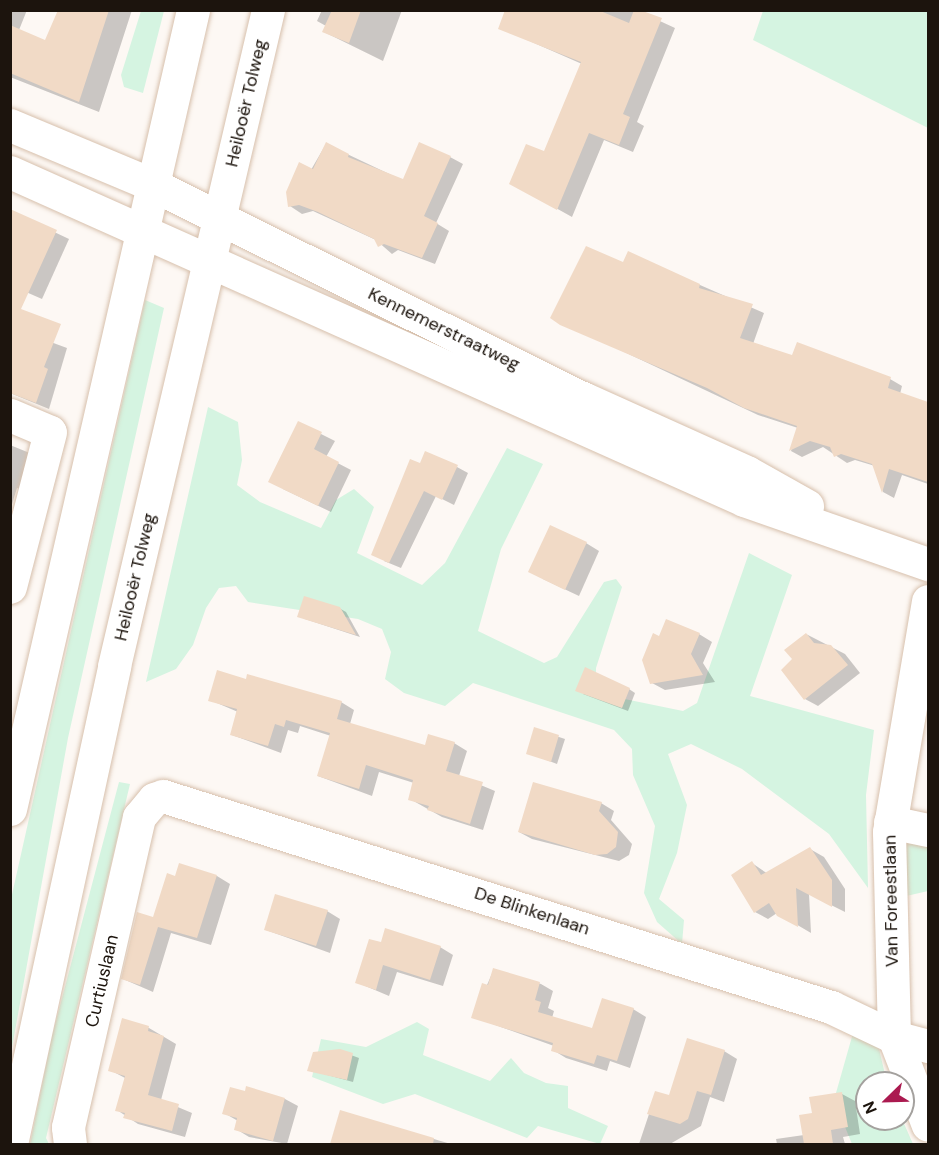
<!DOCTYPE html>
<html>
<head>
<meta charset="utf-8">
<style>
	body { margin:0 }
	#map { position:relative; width:939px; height:1155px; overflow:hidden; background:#fdf8f4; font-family:"DM Sans",sans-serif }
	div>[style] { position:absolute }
	.green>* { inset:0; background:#d5f4e1 }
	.shadow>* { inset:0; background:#0003 }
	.building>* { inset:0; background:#f1dac6 }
	.roads { filter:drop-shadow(0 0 2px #d7c0ac) drop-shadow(0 0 2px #d7c0ac) }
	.minor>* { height:33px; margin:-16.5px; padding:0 16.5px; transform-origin:16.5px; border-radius:16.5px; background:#fff }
	.major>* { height:33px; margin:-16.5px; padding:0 16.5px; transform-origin:16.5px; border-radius:16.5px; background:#fff }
	.highway>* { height:33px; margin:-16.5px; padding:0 16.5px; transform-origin:16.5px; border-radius:16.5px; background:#fff }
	span { translate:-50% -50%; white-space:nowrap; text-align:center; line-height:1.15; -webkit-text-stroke:4.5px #fff; paint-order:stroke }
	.street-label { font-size:18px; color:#1c140d }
	.frame { position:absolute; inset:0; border:12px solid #1c140d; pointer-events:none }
	.north { position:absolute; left:855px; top:1071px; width:60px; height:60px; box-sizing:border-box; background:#fff; border:2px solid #a4a19e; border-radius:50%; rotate:247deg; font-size:16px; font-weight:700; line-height:24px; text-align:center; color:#1c140d }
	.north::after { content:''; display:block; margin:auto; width:21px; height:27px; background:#ab1a50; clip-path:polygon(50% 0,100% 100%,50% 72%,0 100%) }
</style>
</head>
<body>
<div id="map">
	<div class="green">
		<i style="clip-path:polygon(141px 11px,164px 11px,143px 93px,124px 87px,121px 75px)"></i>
		<i style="clip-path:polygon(763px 11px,928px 11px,928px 128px,753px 40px)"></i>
		<i style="clip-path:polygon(145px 300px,164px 308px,68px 738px,11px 1053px,11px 899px)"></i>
		<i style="clip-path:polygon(208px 407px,238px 422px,242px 460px,237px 485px,260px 502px,321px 528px,336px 500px,354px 489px,374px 507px,357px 553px,422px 585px,445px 563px,507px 448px,543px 464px,501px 549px,478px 631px,544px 663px,557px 657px,604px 582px,616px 579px,622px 587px,596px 668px,596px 685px,610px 696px,683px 711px,697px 703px,749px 553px,792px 575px,750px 696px,874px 730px,866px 795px,868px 888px,829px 834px,742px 769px,691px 744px,668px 754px,687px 805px,677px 853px,659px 899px,684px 920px,682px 944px,657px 922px,644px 893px,655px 826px,633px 775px,632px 749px,614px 730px,473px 683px,445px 706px,404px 693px,385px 679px,391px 652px,382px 629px,358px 619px,248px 602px,236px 586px,219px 588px,206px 608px,193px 645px,176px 669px,146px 682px)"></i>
		<i style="clip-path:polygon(119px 782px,130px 784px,46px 1138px,49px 1144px,30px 1144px,52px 1036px)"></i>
		<i style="clip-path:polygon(903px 842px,928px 847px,928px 891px,902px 897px)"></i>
		<i style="clip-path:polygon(417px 1022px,429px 1029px,423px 1055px,490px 1081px,511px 1058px,524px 1073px,546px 1083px,568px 1086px,568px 1108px,608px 1126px,600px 1144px,538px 1126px,527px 1138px,415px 1094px,383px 1104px,312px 1077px,321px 1039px,366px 1047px)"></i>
		<i style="clip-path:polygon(853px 1033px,877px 1040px,887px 1083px,867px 1083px,867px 1119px,902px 1119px,913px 1144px,852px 1144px,834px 1100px)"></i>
	</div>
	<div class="shadow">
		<i style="clip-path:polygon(10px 10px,27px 10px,19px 30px,46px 42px,59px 10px,132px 10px,99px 112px,10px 77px)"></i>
		<i style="clip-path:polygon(322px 10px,402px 10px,383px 61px,324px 32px,326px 26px,317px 21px)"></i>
		<i style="clip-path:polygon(507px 10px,636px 10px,675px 28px,637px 122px,644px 126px,633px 152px,604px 140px,572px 217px,511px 183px,545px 153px,582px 64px,500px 28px)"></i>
		<i style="clip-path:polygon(326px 144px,404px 181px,450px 157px,463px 164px,436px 223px,449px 231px,435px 264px,398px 250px,392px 254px,376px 240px,313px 211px,302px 214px,290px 206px)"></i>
		<i style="clip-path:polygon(10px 211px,69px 239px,42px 299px,10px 285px)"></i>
		<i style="clip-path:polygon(624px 264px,700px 285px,764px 313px,753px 344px,793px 357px,890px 379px,902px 386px,900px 394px,928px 404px,928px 484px,902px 475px,894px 498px,883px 492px,875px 466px,855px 460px,847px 463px,823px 447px,802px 457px,791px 451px,798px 428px,758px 415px,565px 324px)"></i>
		<i style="clip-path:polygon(10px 327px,67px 348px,49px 409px,10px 393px)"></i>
		<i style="clip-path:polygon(299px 423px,335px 441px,326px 457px,351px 470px,331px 512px,283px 489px)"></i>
		<i style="clip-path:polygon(10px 445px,42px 458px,33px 492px,17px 488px,10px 511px)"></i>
		<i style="clip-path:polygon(420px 465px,457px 467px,468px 473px,454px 505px,436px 496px,401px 568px,384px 561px)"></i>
		<i style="clip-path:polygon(586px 543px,599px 551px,579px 596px,543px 579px)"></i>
		<i style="clip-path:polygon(339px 608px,346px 612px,360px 637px,305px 619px)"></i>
		<i style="clip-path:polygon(699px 634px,712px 642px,703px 663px,715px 682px,665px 690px,652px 683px)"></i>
		<i style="clip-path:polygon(806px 634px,845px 654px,860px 673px,818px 706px,805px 699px,794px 659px)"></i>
		<i style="clip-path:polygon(247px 681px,341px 702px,354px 710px,350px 724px,426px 747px,454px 743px,467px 751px,459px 776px,495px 791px,483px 830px,442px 817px,410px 799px,414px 783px,379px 772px,372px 796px,318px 776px,331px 736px,300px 726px,298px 733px,288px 730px,281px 753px,232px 735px,238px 712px,210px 700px)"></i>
		<i style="clip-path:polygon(629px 689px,635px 693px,628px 711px,583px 694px)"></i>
		<i style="clip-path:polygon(535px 729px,565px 739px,557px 764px,528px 753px)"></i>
		<i style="clip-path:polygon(601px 803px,614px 811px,611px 820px,632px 844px,629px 855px,619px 861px,532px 839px,519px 832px)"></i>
		<i style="clip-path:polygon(810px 849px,824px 857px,845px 889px,845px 912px,809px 894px,811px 933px,777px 913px,768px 919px,755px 912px,752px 863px,768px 874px)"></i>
		<i style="clip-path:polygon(217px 876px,230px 884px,211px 945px,171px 933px,153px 992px,123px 979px,176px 878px)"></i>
		<i style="clip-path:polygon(327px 911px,340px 919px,330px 953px,266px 930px)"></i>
		<i style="clip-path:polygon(382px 944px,440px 947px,453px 955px,443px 986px,397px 972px,389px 996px,356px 982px)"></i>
		<i style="clip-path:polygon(494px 969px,541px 984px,531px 1007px,541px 984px,553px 991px,548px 1008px,554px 1011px,552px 1018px,593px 1030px,633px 1009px,646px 1017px,630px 1068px,610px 1061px,607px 1071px,566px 1058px,553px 1050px,554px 1046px,473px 1017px)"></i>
		<i style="clip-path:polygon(123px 1020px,149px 1028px,176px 1044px,161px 1100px,192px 1113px,185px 1137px,138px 1124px,117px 1110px,125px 1078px,110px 1070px)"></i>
		<i style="clip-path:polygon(340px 1051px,359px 1058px,353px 1082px,309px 1070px)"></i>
		<i style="clip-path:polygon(724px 1051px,737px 1059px,724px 1102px,710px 1097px,701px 1126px,670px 1144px,639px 1144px,656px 1093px,670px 1097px)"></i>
		<i style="clip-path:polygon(246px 1093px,285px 1099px,298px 1106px,287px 1144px,249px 1137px,236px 1129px,238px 1121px,224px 1113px)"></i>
		<i style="clip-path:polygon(842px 1094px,855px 1101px,860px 1134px,843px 1137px,845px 1144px,777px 1144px,776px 1139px,804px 1135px,814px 1114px)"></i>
		<i style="clip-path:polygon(341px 1112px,451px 1144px,332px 1144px)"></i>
	</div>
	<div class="building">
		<i style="clip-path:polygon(58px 10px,109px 10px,79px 102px,10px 73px,10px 25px,45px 40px)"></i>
		<i style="clip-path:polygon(332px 10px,361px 10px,349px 43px,322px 32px)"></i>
		<i style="clip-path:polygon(505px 10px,598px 10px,629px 23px,634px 10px,640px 10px,662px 18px,623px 114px,630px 117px,619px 145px,589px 133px,557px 210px,509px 184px,526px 144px,544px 151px,581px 62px,498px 29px)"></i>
		<i style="clip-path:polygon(326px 142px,349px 154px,348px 157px,403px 179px,419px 142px,451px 156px,424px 216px,438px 223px,422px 258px,384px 244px,378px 247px,374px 239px,318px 212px,299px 205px,288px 207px,286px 192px,299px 162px,313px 169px)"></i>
		<i style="clip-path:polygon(10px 209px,57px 230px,21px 309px,61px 324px,44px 367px,48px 369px,36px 403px,10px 393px)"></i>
		<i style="clip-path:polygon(586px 246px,623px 262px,628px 251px,700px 284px,699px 288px,753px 304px,740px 338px,792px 355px,797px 342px,891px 377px,888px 388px,928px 402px,928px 482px,889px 469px,882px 493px,872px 464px,841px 454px,834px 457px,830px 447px,810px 441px,789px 451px,797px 426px,744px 408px,707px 388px,560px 325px,550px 318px)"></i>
		<i style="clip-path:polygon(298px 421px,322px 432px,314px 449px,339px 462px,318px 506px,268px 482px)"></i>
		<i style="clip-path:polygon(425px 451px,458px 465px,442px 500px,424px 491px,389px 563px,371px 555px,410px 459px,420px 463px)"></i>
		<i style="clip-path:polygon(550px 525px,587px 542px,565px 590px,528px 572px)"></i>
		<i style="clip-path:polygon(304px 596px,340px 607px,356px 635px,297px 617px)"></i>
		<i style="clip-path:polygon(666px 619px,700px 633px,691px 654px,703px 675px,650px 684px,642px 660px,653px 633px,659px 636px)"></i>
		<i style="clip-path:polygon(806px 633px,814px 643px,831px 645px,848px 665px,804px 700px,781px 670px,792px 659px,784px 650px)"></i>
		<i style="clip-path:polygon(585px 667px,630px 688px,622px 708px,575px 691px)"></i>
		<i style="clip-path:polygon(217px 670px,246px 679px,247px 674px,342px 701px,337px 719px,425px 745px,428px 734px,455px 742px,446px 771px,483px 782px,470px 824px,427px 810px,429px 806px,408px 800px,413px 780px,366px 765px,359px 789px,317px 776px,330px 733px,286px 720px,284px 727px,275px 724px,268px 746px,230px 735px,237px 709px,208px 701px)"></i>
		<i style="clip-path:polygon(534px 727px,559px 735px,551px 762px,526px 754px)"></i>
		<i style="clip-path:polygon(533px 782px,602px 802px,599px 811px,618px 832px,616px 847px,607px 854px,595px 855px,518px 832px)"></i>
		<i style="clip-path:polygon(810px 847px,832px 880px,832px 907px,796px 888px,798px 927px,777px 916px,769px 903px,754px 913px,731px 875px,752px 861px,761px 875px)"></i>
		<i style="clip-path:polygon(179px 863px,217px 875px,197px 938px,158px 927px,140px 985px,121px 979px,137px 912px,153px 917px,167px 873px,175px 876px)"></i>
		<i style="clip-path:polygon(275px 894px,328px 910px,316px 946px,264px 930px)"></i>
		<i style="clip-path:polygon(385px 928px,441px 946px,430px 980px,383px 965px,376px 990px,355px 983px,369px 939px,381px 942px)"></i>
		<i style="clip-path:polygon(493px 968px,540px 982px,535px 1000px,541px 1002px,538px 1012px,592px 1028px,602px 998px,634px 1008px,617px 1061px,597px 1055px,594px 1064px,551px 1051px,553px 1043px,471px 1018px,482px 983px,488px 985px)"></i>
		<i style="clip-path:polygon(122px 1018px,149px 1026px,148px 1031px,164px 1036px,148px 1095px,179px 1104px,172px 1131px,123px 1118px,125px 1113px,115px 1111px,125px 1076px,108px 1071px)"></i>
		<i style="clip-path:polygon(687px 1038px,725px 1050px,711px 1095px,697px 1091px,688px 1119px,680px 1124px,647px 1114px,655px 1091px,669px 1095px)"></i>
		<i style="clip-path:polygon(340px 1049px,353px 1053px,347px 1080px,307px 1071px,313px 1052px)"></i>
		<i style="clip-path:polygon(246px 1086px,285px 1098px,273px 1141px,234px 1130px,237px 1118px,222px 1114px,230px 1087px,245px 1091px)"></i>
		<i style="clip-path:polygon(842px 1092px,848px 1127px,831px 1130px,833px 1144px,804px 1144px,799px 1115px,812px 1113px,809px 1097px)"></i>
		<i style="clip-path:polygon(340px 1110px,434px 1138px,433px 1144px,330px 1144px)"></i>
	</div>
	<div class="roads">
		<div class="minor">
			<i style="left:10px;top:415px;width:43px;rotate:23deg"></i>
			<i style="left:50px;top:432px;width:160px;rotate:104.5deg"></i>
			<i style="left:928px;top:601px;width:234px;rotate:99.6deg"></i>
			<i style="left:889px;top:832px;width:205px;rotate:88.6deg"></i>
			<i style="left:894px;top:1037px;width:94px;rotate:68.9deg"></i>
			<i style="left:890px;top:822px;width:39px;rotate:12deg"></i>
			<i style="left:70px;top:1144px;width:17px;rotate:-97deg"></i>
			<i style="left:68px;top:1127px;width:318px;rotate:-77.1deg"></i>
			<i style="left:139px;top:817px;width:23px;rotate:-50deg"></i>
			<i style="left:154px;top:799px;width:9px;rotate:-18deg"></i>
			<i style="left:163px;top:796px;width:701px;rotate:17.53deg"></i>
			<i style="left:831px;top:1007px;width:70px;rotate:25.5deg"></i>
			<i style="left:894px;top:1037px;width:35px;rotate:15deg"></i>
		</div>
		<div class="major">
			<i style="left:10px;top:125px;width:153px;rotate:22.7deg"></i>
			<i style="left:151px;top:184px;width:484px;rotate:26.4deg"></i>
			<i style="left:585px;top:399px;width:178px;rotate:24.3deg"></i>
			<i style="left:747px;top:472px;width:69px;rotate:29.5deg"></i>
			<i style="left:10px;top:172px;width:804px;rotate:24.08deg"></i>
			<i style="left:744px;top:500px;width:195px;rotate:19.2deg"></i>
		</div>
		<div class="highway">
			<i style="left:10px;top:809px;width:820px;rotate:-77.1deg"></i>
			<i style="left:11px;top:1144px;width:489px;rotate:-77.8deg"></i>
			<i style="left:114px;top:666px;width:674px;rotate:-76.79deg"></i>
		</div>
	</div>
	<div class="street-label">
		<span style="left:246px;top:103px;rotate:-77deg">Heilooër Tolweg</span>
		<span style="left:444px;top:329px;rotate:26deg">Kennemerstraatweg</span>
		<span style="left:135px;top:577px;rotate:-77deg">Heilooër Tolweg</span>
		<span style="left:891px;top:901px;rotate:-91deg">Van Foreestlaan</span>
		<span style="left:532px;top:911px;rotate:18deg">De Blinkenlaan</span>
		<span style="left:102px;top:981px;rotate:-77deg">Curtiuslaan</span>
	</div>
	<div class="frame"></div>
	<div class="north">N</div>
</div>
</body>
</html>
